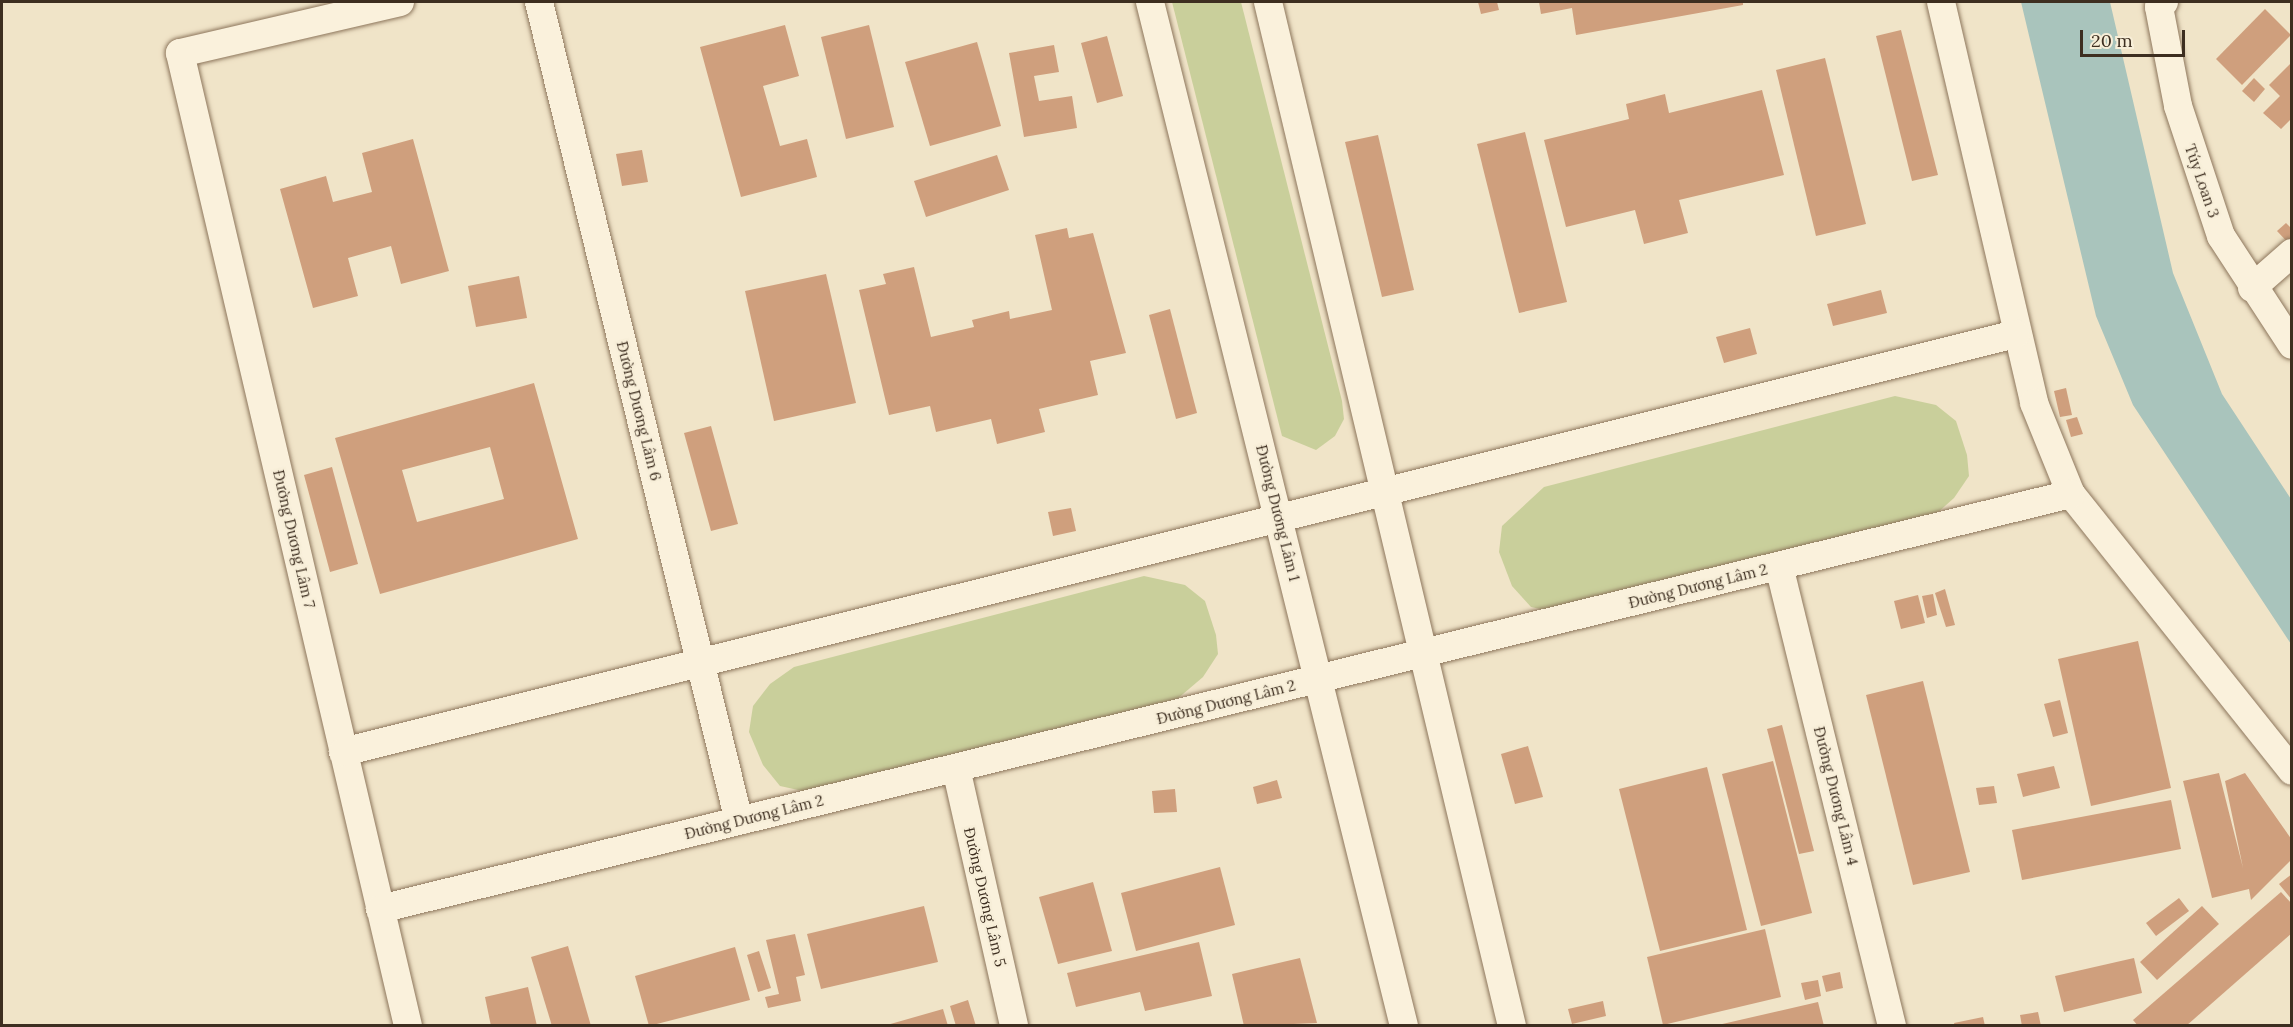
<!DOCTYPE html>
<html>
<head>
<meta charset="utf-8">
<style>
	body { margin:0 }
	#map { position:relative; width:2293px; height:1027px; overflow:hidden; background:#f0e4c8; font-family:Lora,serif }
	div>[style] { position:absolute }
	.green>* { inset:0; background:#c9cf9b }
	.water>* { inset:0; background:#a9c4bc }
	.building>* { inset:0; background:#cf9f7d }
	.roads { filter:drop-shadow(0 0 2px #8d765c) drop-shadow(0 0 2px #8d765c) }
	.street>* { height:28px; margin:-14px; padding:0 14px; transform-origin:14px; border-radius:14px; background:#faf1dc }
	span { translate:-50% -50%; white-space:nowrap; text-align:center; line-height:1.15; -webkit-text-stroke:4.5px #f7eed8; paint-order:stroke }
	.street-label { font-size:15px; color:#3d2e20 }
	.frame { position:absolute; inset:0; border:3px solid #3d2e20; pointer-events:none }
	.scale { position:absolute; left:2080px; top:30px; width:105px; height:27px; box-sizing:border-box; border:3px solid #3d2e20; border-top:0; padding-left:8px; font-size:18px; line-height:21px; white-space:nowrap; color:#3d2e20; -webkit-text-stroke:4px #f7eed8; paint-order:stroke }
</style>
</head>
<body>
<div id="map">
	<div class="green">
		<i style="clip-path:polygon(1172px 2px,1241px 2px,1342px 401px,1344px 419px,1335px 436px,1316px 450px,1282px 436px)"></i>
		<i style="clip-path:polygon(1895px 396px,1936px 405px,1956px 421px,1967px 455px,1969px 476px,1954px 498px,1927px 522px,1554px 612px,1531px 607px,1512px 586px,1499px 552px,1502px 526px,1544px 487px)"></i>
		<i style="clip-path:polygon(1144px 576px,1185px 585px,1205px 601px,1216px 635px,1218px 654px,1203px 677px,1176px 700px,803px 791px,780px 786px,763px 765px,749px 732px,753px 706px,770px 684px,794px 667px)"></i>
	</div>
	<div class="water">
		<i style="clip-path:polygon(2021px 2px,2110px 2px,2173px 273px,2222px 394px,2291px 499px,2291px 644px,2133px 405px,2096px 316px)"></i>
	</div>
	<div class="building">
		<i style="clip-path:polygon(1478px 2px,1497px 2px,1499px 10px,1481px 14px)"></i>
		<i style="clip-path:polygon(1539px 2px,1743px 2px,1743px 5px,1576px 35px,1572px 8px,1541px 14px)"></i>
		<i style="clip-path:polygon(2265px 9px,2291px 35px,2242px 85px,2216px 59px)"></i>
		<i style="clip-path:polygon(785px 25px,799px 76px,763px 86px,780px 146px,807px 139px,817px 177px,741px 197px,700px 47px)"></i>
		<i style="clip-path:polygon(869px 25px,894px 127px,846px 139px,821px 37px)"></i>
		<i style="clip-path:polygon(1901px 30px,1938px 175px,1912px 181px,1876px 36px)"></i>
		<i style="clip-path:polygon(1107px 36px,1123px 96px,1097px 103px,1081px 43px)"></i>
		<i style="clip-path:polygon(977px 42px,1001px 126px,930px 146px,905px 62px)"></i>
		<i style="clip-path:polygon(1054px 45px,1059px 72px,1034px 76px,1039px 101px,1072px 96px,1077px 128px,1024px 137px,1009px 53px)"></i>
		<i style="clip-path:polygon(1825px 58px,1866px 224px,1816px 236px,1776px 70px)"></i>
		<i style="clip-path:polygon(2292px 62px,2292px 118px,2281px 129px,2263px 113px,2280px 96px,2269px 85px)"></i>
		<i style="clip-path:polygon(2254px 78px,2265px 89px,2254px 102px,2242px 91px)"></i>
		<i style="clip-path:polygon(1762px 90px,1784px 175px,1679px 200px,1688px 233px,1644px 244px,1635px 210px,1566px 227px,1544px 140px,1629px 119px,1626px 104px,1665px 94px,1669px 113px)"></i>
		<i style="clip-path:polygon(1525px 132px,1567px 302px,1519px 313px,1477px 144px)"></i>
		<i style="clip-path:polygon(1378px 135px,1414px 290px,1382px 297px,1345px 142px)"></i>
		<i style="clip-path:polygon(413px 139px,449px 271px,401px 284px,391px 246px,348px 258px,358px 296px,313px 308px,280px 189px,326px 176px,333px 202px,372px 192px,362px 153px)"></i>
		<i style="clip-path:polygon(642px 150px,648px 182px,622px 186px,616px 154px)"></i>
		<i style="clip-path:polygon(997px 155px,1009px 190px,926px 217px,914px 181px)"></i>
		<i style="clip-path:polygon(2286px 223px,2292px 229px,2292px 247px,2277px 231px)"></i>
		<i style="clip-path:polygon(1067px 228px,1069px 238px,1093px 233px,1126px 353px,1090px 361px,1098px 395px,1039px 409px,1045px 432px,997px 444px,991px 419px,936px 432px,930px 406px,889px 415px,859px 290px,886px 284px,883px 274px,914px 267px,931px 337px,974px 327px,972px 320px,1009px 311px,1010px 319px,1052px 310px,1035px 235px)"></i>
		<i style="clip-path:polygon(826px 274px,856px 403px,774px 421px,745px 291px)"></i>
		<i style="clip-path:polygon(519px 276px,527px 318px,476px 327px,468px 286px)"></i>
		<i style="clip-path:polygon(1881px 290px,1887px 313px,1833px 326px,1827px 304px)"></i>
		<i style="clip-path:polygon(1170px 309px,1197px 413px,1176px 419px,1149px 315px)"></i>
		<i style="clip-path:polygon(1750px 328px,1757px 354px,1724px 363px,1716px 337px)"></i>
		<i style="clip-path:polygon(evenodd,534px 383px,578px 539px,380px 594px,335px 438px,534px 383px,490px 447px,504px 499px,417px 522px,402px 470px,490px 447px)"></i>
		<i style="clip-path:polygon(2066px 388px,2072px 415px,2060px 417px,2054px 391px)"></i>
		<i style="clip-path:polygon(2077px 417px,2083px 434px,2071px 437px,2066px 420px)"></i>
		<i style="clip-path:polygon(711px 426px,738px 524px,711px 531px,684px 433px)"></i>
		<i style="clip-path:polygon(332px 467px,358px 564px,330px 572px,304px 475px)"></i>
		<i style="clip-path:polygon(1071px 508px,1076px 531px,1053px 536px,1048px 512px)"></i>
		<i style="clip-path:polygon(1945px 589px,1955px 625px,1946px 627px,1935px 593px)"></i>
		<i style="clip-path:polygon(1933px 594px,1937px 615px,1927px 618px,1922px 596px)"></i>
		<i style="clip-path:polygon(1918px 595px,1925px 623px,1901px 629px,1894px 601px)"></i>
		<i style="clip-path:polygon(2138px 641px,2171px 788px,2091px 806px,2058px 659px)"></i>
		<i style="clip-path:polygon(1923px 681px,1970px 872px,1913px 885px,1866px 695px)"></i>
		<i style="clip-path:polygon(2060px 700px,2068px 733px,2053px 737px,2044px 704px)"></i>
		<i style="clip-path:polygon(1782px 725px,1814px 851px,1799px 854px,1767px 729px)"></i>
		<i style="clip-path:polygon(1528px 746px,1543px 797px,1515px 804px,1501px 754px)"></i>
		<i style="clip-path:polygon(1773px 761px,1812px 913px,1761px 926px,1722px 774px)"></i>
		<i style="clip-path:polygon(2054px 766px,2060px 788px,2023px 797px,2017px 774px)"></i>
		<i style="clip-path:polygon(1707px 767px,1747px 930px,1660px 951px,1619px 789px)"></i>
		<i style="clip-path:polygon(2219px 773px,2243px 868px,2225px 781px,2245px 773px,2292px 840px,2292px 859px,2251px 900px,2249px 889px,2212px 898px,2183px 781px)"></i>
		<i style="clip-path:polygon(1277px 780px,1282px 798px,1257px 804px,1253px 787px)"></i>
		<i style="clip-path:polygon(1994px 786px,1997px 803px,1979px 805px,1976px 788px)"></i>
		<i style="clip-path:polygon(1175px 789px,1177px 812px,1154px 813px,1152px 791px)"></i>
		<i style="clip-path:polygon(2171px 800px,2181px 849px,2022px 880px,2012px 830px)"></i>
		<i style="clip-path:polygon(1220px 867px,1235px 925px,1136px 951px,1121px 893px)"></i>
		<i style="clip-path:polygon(2292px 874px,2292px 900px,2279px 884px)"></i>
		<i style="clip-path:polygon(1093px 882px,1112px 951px,1058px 964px,1039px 897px)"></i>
		<i style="clip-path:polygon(2281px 892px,2292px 904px,2292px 933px,2186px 1026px,2138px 1026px,2133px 1020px)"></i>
		<i style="clip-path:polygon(2179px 898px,2189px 911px,2156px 936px,2146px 923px)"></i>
		<i style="clip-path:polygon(924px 906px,938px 962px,821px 989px,807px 934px)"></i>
		<i style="clip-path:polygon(2202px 906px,2219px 924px,2157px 980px,2140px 962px)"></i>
		<i style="clip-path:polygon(1765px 929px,1781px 997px,1663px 1025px,1647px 957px)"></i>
		<i style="clip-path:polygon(795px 934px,805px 975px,796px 977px,801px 1001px,768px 1008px,765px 997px,779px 994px,766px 940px)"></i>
		<i style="clip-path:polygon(1199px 942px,1212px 996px,1145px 1011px,1140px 992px,1076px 1007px,1067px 973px)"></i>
		<i style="clip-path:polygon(568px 946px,591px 1026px,552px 1026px,531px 957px)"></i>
		<i style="clip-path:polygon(735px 947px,750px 1000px,649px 1026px,635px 976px)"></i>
		<i style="clip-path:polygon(759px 951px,771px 988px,758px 992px,747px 955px)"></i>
		<i style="clip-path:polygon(1300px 958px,1317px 1023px,1244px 1026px,1232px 974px)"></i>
		<i style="clip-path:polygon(2134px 958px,2142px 993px,2064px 1012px,2055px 976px)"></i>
		<i style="clip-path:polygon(1840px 972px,1843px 988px,1826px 992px,1822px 976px)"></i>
		<i style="clip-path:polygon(1818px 980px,1821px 996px,1805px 1000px,1801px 983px)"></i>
		<i style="clip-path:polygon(528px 987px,537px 1026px,491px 1026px,485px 997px)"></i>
		<i style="clip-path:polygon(968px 1000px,976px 1026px,956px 1026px,950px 1006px)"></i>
		<i style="clip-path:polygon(1603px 1001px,1606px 1016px,1572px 1024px,1568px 1009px)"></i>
		<i style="clip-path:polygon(1818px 1002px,1824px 1026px,1718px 1026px,1718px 1025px)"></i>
		<i style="clip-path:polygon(943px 1009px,948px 1026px,887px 1026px,887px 1025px)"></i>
		<i style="clip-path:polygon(2038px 1012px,2041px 1026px,2022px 1026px,2020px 1015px)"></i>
		<i style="clip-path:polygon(1983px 1017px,1985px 1026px,1955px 1026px,1954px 1023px)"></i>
	</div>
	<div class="roads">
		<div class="street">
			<i style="left:400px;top:2px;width:226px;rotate:166.9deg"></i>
			<i style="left:180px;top:53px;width:999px;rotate:76.81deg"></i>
			<i style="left:539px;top:2px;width:843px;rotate:76.28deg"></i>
			<i style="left:1150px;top:2px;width:1055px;rotate:76.07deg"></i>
			<i style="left:1268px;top:2px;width:1053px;rotate:76.6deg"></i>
			<i style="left:1941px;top:2px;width:412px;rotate:76.9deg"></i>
			<i style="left:2034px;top:403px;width:98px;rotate:67.9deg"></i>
			<i style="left:2071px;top:494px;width:354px;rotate:51.4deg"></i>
			<i style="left:2164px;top:2px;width:7px;rotate:135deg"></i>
			<i style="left:2159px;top:7px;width:101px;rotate:79.1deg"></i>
			<i style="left:2178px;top:106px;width:137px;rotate:71.7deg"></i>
			<i style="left:2221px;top:236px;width:130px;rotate:56.9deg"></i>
			<i style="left:2252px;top:288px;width:53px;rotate:-41.2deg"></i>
			<i style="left:1779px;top:566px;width:474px;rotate:76.2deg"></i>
			<i style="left:343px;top:752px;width:1724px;rotate:-14.03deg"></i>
			<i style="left:956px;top:768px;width:264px;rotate:77.3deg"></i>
			<i style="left:380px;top:909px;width:1741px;rotate:-13.79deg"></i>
		</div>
	</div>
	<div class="street-label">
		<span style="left:2202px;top:181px;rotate:71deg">Túy Loan 3</span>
		<span style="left:639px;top:411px;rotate:76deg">Đường Dương Lâm 6</span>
		<span style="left:1278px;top:513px;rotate:76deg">Đường Dương Lâm 1</span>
		<span style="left:294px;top:539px;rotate:77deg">Đường Dương Lâm 7</span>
		<span style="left:1698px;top:586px;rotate:-14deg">Đường Dương Lâm 2</span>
		<span style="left:1226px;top:702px;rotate:-14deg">Đường Dương Lâm 2</span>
		<span style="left:1836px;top:796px;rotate:76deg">Đường Dương Lâm 4</span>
		<span style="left:754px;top:817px;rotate:-14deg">Đường Dương Lâm 2</span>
		<span style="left:985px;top:897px;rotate:77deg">Đường Dương Lâm 5</span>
	</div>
	<div class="frame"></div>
	<div class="scale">20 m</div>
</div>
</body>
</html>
